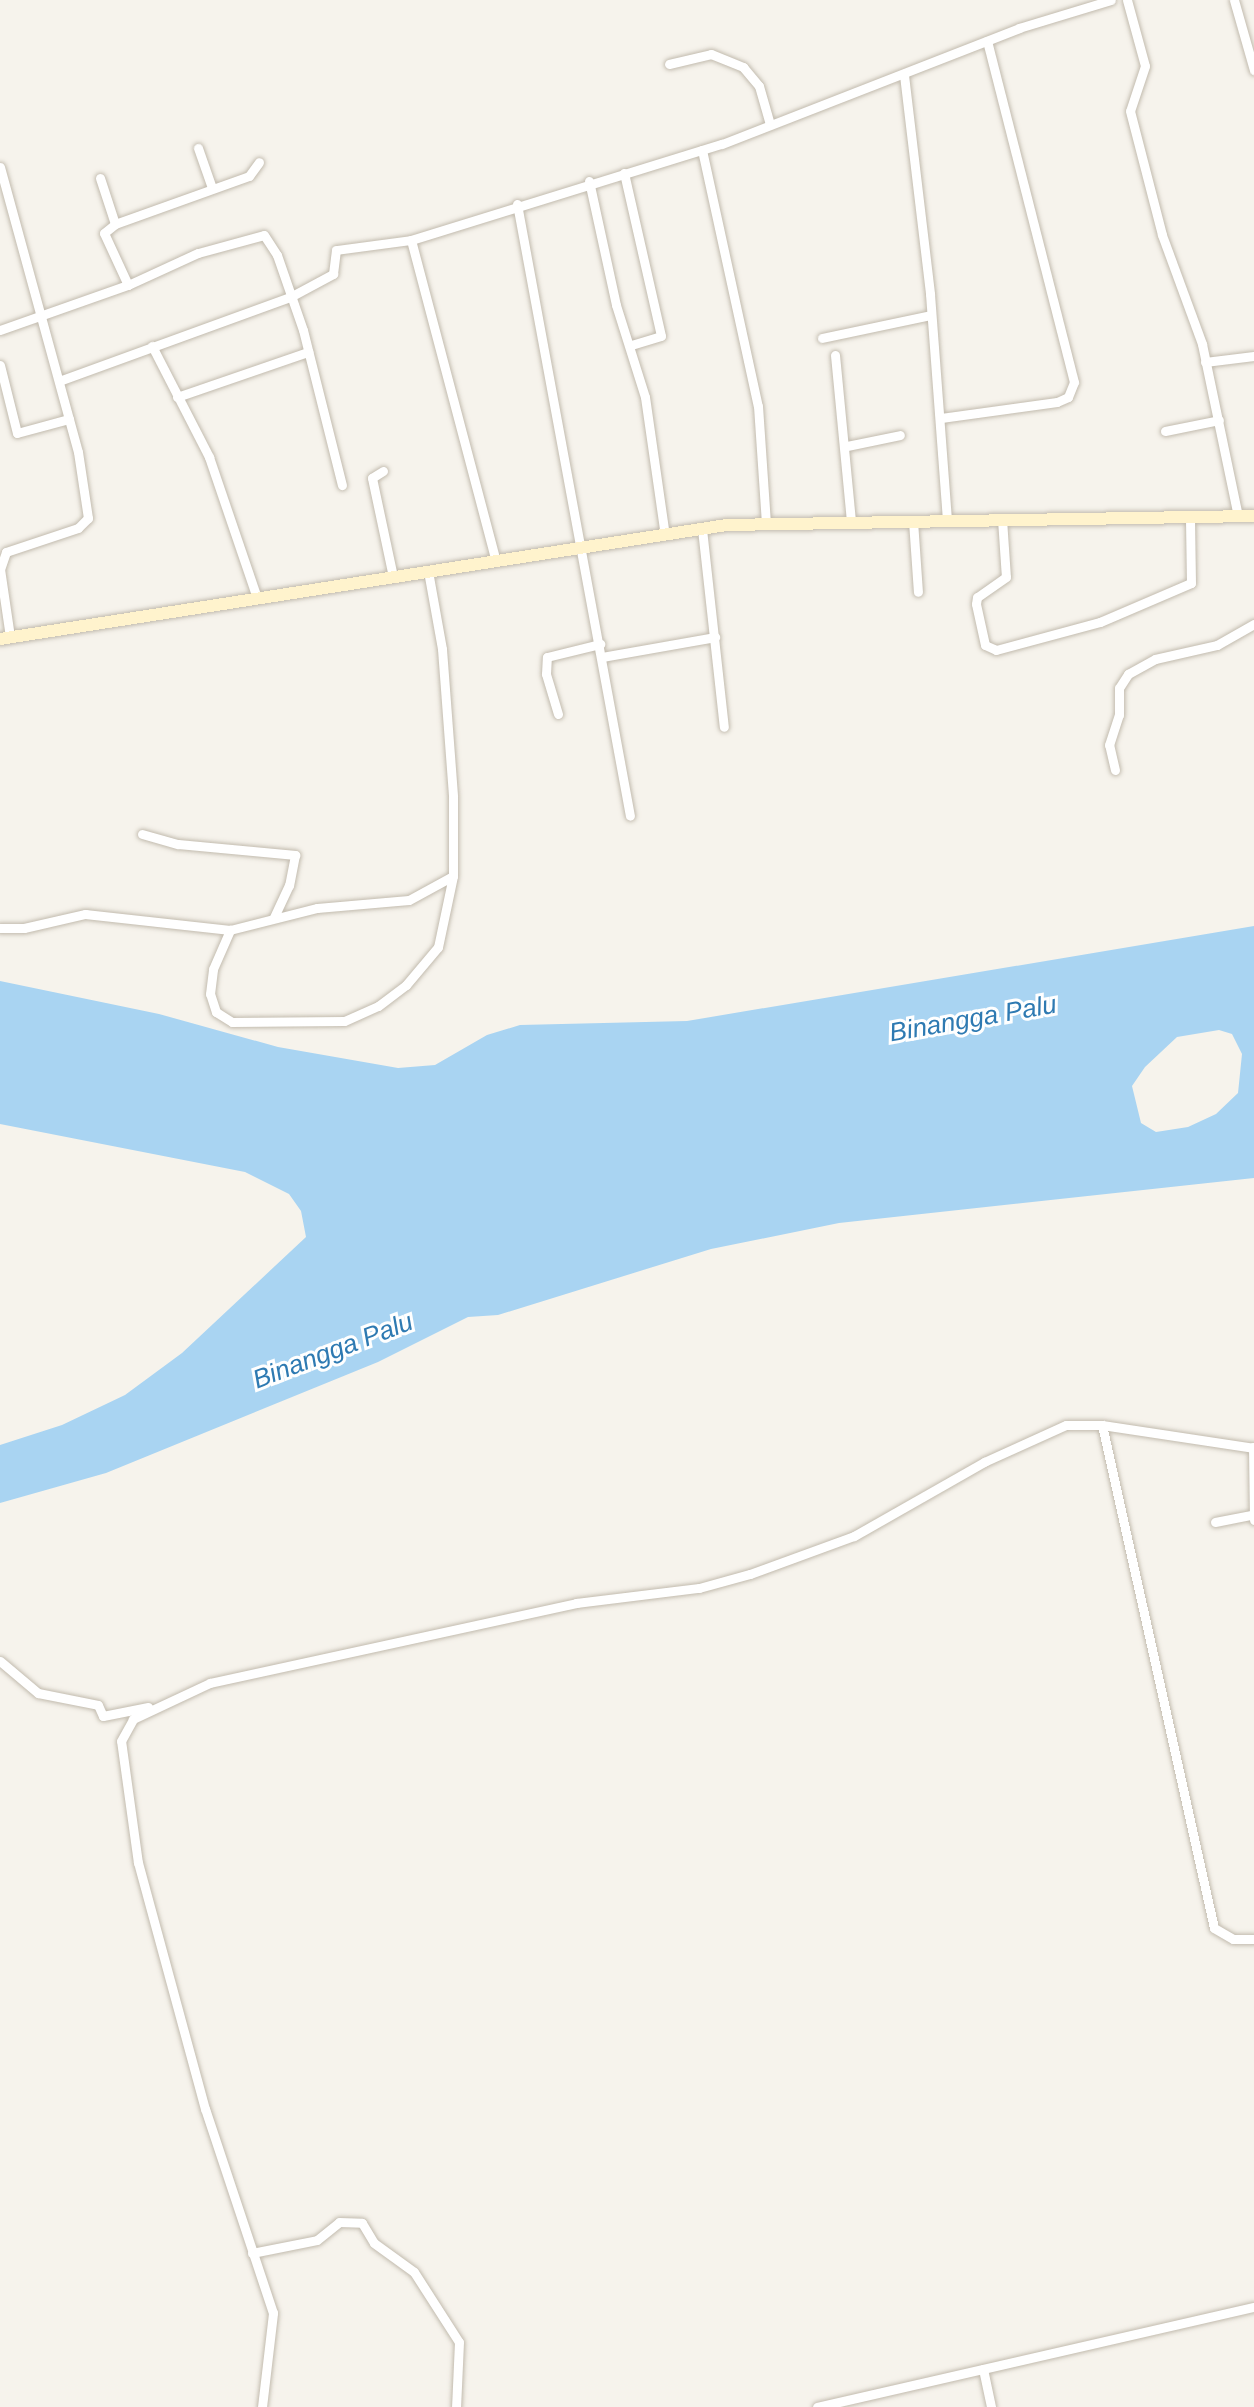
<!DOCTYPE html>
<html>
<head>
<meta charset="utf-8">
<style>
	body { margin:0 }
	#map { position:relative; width:1254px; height:2407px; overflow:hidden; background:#f6f3ec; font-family:Helvetica,sans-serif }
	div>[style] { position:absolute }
	.water>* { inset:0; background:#a9d4f2 }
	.roads { filter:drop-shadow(0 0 2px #c2bbae) drop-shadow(0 0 2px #c2bbae) }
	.minor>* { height:9px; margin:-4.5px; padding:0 4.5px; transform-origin:4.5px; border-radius:4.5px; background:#fff }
	.secondary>* { height:12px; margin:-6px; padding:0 6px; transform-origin:6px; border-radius:6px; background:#fff3cd }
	span { translate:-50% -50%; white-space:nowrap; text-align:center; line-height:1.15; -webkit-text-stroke:6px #fff; paint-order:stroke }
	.water-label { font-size:26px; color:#2e7ab2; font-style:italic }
</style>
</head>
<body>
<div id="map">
	<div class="water">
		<i style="clip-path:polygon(evenodd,1254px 926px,1254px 1178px,839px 1223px,711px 1249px,498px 1315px,468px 1317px,378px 1362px,106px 1473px,0 1503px,0 1445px,62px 1425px,125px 1395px,182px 1353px,306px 1237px,301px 1211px,289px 1194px,245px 1172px,0 1124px,0 981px,159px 1014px,278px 1047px,398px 1068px,435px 1065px,487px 1035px,520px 1025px,687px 1021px,1254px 926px,1219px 1030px,1232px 1034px,1242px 1054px,1238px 1093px,1216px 1114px,1188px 1127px,1156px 1132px,1141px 1123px,1132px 1086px,1145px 1067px,1177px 1037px,1219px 1030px)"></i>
	</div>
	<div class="roads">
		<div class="minor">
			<i style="left:1127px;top:0;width:68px;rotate:74.7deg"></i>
			<i style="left:1145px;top:66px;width:47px;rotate:108.4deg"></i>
			<i style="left:1130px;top:111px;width:128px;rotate:75.5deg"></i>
			<i style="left:1162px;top:235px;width:116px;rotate:69.8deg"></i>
			<i style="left:1202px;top:344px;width:176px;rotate:78.2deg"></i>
			<i style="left:1234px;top:0;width:73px;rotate:74.1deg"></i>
			<i style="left:669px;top:64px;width:43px;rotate:-13.4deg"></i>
			<i style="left:711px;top:54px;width:35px;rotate:22deg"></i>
			<i style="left:743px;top:67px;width:25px;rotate:50deg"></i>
			<i style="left:759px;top:86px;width:40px;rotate:74deg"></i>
			<i style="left:904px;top:75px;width:221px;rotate:83.2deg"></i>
			<i style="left:930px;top:294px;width:228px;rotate:85.7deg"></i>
			<i style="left:198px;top:148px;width:42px;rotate:70.7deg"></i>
			<i style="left:702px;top:150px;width:262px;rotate:77.7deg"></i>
			<i style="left:758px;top:406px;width:117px;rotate:86.1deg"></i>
			<i style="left:0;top:167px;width:295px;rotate:74.7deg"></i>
			<i style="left:78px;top:452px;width:67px;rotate:81.4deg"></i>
			<i style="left:88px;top:518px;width:14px;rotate:135deg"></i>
			<i style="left:78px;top:528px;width:76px;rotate:161.6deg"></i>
			<i style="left:6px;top:552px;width:18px;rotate:109deg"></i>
			<i style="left:0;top:569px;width:69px;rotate:81.6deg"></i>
			<i style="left:624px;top:173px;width:167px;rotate:77.2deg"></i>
			<i style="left:661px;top:336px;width:31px;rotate:163deg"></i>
			<i style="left:100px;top:178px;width:48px;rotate:71.9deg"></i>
			<i style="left:589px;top:181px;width:127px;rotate:77.7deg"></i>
			<i style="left:616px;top:305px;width:96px;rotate:72.5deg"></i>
			<i style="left:645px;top:397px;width:139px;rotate:81.8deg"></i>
			<i style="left:517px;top:204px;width:622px;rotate:79.54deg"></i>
			<i style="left:411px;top:240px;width:332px;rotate:75.2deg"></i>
			<i style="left:128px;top:285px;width:77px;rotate:-24.6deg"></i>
			<i style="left:198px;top:253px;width:68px;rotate:-15.3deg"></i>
			<i style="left:264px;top:235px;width:24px;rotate:57deg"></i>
			<i style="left:277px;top:255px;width:79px;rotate:70.9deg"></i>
			<i style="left:303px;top:330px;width:160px;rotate:75.9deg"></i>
			<i style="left:0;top:330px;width:136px;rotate:-19.4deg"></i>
			<i style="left:128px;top:285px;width:57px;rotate:-114.8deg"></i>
			<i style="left:104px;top:233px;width:14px;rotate:-39deg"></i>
			<i style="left:115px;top:224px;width:142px;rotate:-19.7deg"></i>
			<i style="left:249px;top:176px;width:17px;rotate:-54deg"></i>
			<i style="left:822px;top:338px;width:111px;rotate:-11.9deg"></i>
			<i style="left:152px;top:346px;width:125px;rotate:62.8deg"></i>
			<i style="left:209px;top:457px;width:149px;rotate:71.2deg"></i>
			<i style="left:835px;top:355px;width:167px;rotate:84.5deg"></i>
			<i style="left:1205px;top:362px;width:49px;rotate:-7deg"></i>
			<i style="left:0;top:365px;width:70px;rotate:76deg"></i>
			<i style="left:17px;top:433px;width:54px;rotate:-15.1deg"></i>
			<i style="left:59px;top:381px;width:248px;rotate:-20deg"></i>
			<i style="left:292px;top:296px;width:47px;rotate:-28.2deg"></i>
			<i style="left:333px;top:274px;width:24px;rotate:-83deg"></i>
			<i style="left:336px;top:250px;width:76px;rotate:-7.6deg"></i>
			<i style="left:411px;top:240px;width:325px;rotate:-17.2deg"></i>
			<i style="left:722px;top:144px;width:319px;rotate:-21.3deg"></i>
			<i style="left:1019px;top:28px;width:96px;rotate:-16.9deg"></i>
			<i style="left:177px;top:397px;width:139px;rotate:-19deg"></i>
			<i style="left:941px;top:418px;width:117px;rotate:-7.9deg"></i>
			<i style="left:1057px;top:402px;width:12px;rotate:-24deg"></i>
			<i style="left:1068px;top:397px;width:16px;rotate:-68deg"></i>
			<i style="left:1074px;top:382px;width:352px;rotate:-104.3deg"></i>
			<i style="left:1165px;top:431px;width:55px;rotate:-11.5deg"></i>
			<i style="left:847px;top:446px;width:54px;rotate:-11.7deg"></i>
			<i style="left:383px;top:471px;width:13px;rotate:148deg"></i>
			<i style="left:372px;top:478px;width:101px;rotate:78deg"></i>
			<i style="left:1002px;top:519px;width:58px;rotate:86.1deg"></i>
			<i style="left:1006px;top:577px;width:35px;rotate:145deg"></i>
			<i style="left:977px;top:597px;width:7px;rotate:98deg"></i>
			<i style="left:976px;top:604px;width:42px;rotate:77.6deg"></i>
			<i style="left:985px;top:645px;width:12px;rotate:24deg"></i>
			<i style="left:996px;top:650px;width:108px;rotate:-15.1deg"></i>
			<i style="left:1100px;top:622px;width:99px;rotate:-23.2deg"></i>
			<i style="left:1191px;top:583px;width:66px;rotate:-90.9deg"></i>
			<i style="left:913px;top:521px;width:71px;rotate:86deg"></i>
			<i style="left:702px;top:529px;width:199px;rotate:83.7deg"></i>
			<i style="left:428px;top:571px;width:79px;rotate:79.8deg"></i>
			<i style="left:442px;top:649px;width:148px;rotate:85.7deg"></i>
			<i style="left:453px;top:797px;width:79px;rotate:90deg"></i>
			<i style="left:453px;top:876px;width:73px;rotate:101.9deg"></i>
			<i style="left:438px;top:947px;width:50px;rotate:130.1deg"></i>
			<i style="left:406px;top:985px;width:35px;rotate:143deg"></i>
			<i style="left:378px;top:1006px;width:37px;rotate:156deg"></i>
			<i style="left:344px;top:1021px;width:112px;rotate:179.5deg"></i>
			<i style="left:232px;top:1022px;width:19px;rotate:-148deg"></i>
			<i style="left:216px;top:1012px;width:19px;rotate:-108deg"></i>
			<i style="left:210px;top:994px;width:25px;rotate:-83deg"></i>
			<i style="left:213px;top:969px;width:43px;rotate:-66.4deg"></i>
			<i style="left:230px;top:930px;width:90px;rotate:-14.2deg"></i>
			<i style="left:317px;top:908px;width:92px;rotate:-5deg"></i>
			<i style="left:409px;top:900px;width:50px;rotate:-28.6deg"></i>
			<i style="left:602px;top:657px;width:115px;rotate:-10deg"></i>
			<i style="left:558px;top:714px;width:42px;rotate:-106.7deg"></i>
			<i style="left:546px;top:674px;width:17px;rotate:-87deg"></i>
			<i style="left:547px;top:657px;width:55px;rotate:-13.8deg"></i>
			<i style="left:1115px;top:770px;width:26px;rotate:-103deg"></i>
			<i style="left:1109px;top:745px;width:32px;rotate:-72deg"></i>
			<i style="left:1119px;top:715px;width:27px;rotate:-90deg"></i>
			<i style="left:1119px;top:688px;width:17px;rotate:-57deg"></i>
			<i style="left:1128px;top:674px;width:31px;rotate:-29deg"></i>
			<i style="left:1155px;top:659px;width:64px;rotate:-12.7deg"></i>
			<i style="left:1217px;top:645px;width:43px;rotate:-29.6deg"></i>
			<i style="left:142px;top:834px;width:37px;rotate:16deg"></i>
			<i style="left:178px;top:844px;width:118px;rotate:5.4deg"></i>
			<i style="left:295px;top:855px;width:31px;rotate:101deg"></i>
			<i style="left:289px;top:885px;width:35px;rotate:115deg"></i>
			<i style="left:0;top:928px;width:24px"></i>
			<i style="left:24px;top:928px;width:63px;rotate:-12.9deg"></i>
			<i style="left:85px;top:914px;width:146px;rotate:6.3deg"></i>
			<i style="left:1102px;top:1425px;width:515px;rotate:77.45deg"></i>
			<i style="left:1214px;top:1928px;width:22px;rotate:30deg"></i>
			<i style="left:1233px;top:1939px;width:21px"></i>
			<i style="left:1253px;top:1447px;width:73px;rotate:89.2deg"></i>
			<i style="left:1215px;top:1522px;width:37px;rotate:-11deg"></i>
			<i style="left:0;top:1661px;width:50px;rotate:40.1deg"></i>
			<i style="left:38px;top:1693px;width:61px;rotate:11.3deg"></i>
			<i style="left:98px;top:1705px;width:12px;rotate:66deg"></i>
			<i style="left:103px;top:1716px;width:46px;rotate:-11.3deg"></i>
			<i style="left:252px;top:2253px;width:66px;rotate:-11.3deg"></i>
			<i style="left:317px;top:2240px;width:28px;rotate:-39deg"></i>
			<i style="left:339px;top:2222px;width:23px;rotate:2deg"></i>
			<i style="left:362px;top:2223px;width:23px;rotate:59deg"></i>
			<i style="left:374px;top:2243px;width:49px;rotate:35.9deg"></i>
			<i style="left:414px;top:2272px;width:83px;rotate:57.3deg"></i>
			<i style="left:459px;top:2342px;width:65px;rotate:92.6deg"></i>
			<i style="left:983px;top:2369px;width:39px;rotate:78deg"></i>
			<i style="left:262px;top:2407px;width:95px;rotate:-83.3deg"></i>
			<i style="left:273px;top:2313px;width:215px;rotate:-108.4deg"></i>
			<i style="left:205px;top:2109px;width:255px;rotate:-105.2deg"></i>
			<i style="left:138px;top:1863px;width:123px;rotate:-97.9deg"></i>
			<i style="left:121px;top:1741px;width:25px;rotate:-61deg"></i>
			<i style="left:133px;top:1719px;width:85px;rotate:-25.1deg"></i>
			<i style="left:210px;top:1683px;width:375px;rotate:-12.3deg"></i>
			<i style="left:576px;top:1603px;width:124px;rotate:-7deg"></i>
			<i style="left:699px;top:1588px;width:53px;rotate:-15.4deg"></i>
			<i style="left:750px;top:1574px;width:111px;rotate:-20.1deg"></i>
			<i style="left:854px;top:1536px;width:150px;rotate:-29.6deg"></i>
			<i style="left:984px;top:1462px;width:90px;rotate:-24.3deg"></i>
			<i style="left:1066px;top:1425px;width:36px"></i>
			<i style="left:1102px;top:1425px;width:154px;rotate:8.6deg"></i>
			<i style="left:817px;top:2407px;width:448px;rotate:-12.9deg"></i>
		</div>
		<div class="secondary">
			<i style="left:0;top:639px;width:735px;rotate:-8.92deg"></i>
			<i style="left:726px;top:525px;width:528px;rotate:-0.98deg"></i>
		</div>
	</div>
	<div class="water-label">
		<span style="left:973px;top:1019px;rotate:-10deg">Binangga Palu</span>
		<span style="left:333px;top:1351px;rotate:-21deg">Binangga Palu</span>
	</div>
</div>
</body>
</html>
